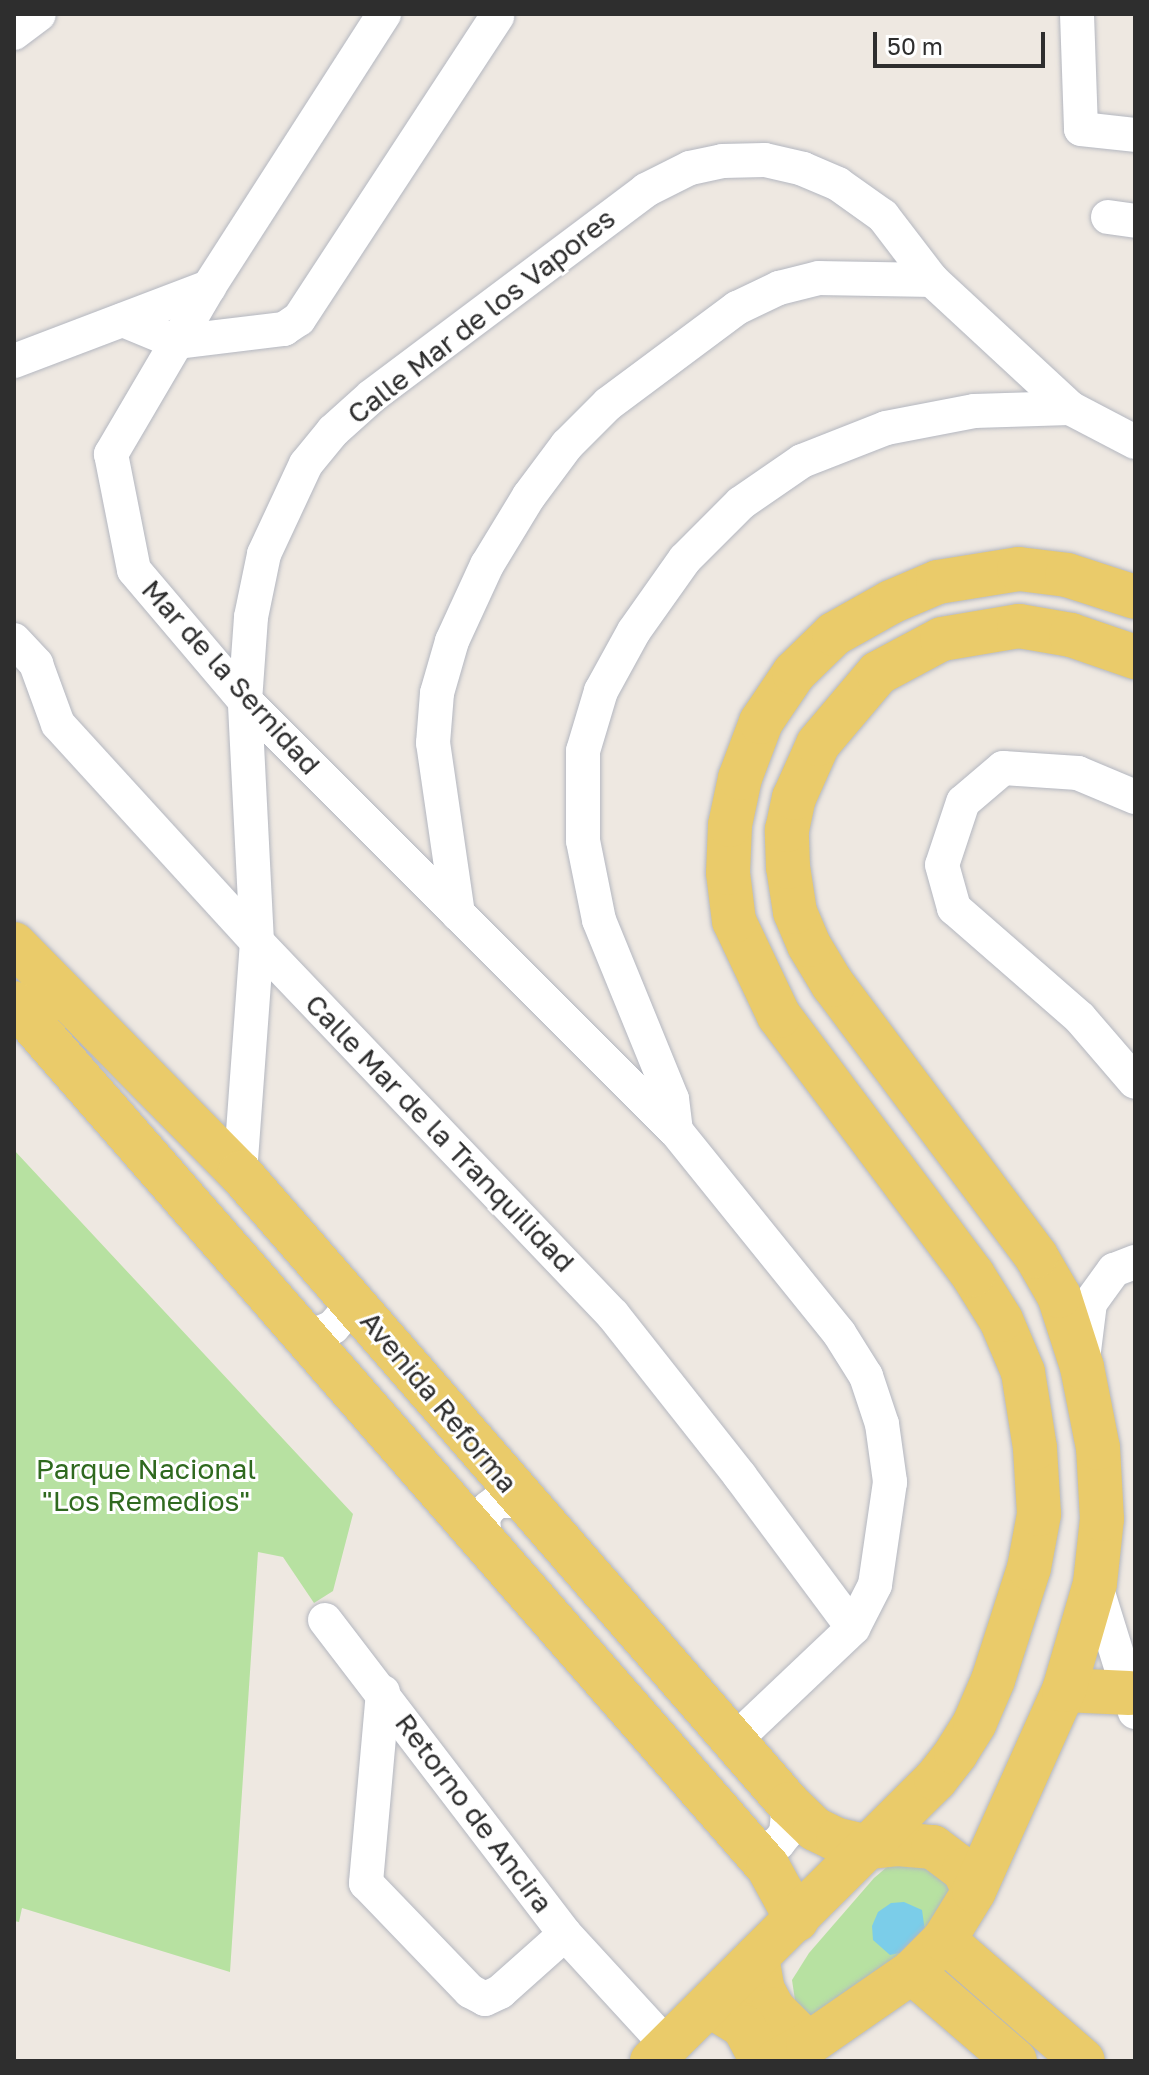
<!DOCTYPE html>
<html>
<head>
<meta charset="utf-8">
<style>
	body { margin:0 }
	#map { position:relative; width:1149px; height:2075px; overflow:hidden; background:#eee8e1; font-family:"Golos Text",sans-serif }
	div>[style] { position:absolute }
	.green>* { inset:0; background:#b7e1a1 }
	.water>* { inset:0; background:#7bcde9 }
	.roads { filter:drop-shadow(0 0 2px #b4b7c0) drop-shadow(0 0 2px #b4b7c0) }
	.minor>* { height:34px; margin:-17px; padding:0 17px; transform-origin:17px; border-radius:17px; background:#fff }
	.major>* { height:44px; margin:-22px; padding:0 22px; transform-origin:22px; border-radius:22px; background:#eacb6a }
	span { translate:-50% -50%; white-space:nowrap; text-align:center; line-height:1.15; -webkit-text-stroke:6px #fff; paint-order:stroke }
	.street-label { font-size:28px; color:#2e2e2e }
	.park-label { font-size:28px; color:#2f691f }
	.frame { position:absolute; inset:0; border:16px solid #2e2e2e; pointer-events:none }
	.scale { position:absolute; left:873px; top:32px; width:172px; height:36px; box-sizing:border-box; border:4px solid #2e2e2e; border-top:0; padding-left:10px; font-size:24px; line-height:28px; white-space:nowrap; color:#2e2e2e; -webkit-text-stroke:6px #fff; paint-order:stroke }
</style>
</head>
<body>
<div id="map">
	<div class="green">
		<i style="clip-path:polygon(14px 1150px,353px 1514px,333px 1591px,314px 1603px,283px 1557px,258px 1552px,230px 1972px,22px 1908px,19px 1922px,14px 1921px)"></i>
		<i style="clip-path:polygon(924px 1851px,965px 1909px,818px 2025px,796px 2007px,792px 1980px,809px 1953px,874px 1878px,900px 1856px)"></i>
	</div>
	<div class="water">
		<i style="clip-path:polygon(904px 1902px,922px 1910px,925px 1931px,917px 1949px,890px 1955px,873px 1940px,872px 1926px,878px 1912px,891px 1903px)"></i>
	</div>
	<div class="roads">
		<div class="minor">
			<i style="left:384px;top:14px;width:324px;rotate:122.7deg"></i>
			<i style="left:209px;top:287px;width:194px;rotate:120.4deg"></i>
			<i style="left:111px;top:454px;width:118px;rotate:78.8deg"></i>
			<i style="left:134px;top:570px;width:172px;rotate:49.7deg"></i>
			<i style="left:245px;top:701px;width:609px;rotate:44.93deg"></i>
			<i style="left:676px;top:1131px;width:260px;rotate:51.1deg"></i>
			<i style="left:839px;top:1333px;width:51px;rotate:57.9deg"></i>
			<i style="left:866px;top:1376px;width:51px;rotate:71.6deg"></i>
			<i style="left:882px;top:1424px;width:59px;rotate:82.1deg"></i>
			<i style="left:890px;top:1482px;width:104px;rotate:98.3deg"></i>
			<i style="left:875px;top:1585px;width:48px;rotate:117.1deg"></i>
			<i style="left:853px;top:1628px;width:163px;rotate:136.5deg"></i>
			<i style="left:1077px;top:14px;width:115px;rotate:88deg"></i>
			<i style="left:1081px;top:129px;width:54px;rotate:6.3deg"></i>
			<i style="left:14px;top:33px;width:31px;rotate:-37deg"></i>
			<i style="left:1108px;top:217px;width:27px;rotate:8deg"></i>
			<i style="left:123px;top:320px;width:57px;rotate:22.5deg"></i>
			<i style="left:176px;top:342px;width:109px;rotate:-6.9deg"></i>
			<i style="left:284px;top:329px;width:18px;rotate:-34deg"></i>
			<i style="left:299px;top:319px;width:362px;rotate:-56.8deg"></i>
			<i style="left:14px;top:361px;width:209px;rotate:-20.8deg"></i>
			<i style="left:14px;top:640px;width:33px;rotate:47deg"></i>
			<i style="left:36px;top:664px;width:64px;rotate:69.9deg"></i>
			<i style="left:58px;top:724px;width:295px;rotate:47.6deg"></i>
			<i style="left:257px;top:942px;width:516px;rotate:46.34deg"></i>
			<i style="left:613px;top:1315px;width:205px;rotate:51.7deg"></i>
			<i style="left:740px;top:1476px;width:189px;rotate:53.4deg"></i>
			<i style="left:1135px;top:797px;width:62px;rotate:-157.2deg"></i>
			<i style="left:1078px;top:773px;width:75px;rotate:-176.2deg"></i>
			<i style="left:1003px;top:768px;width:52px;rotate:139.6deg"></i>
			<i style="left:963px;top:802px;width:66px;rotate:108.4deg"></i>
			<i style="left:942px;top:865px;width:45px;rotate:74.4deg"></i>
			<i style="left:954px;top:908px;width:167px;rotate:41.1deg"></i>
			<i style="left:1080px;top:1018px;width:84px;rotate:49.3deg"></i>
			<i style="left:458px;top:914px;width:173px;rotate:-98.3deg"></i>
			<i style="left:433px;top:743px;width:50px;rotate:-85.4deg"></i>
			<i style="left:437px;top:693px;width:54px;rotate:-73.9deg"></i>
			<i style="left:452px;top:641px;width:84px;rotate:-65.3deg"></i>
			<i style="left:487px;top:565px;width:81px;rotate:-58.7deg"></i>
			<i style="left:529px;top:496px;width:64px;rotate:-53.3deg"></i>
			<i style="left:567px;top:445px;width:58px;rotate:-45deg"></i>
			<i style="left:608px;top:404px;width:161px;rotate:-36.7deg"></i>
			<i style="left:737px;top:308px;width:47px;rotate:-25.5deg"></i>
			<i style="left:779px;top:288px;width:41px;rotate:-14deg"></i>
			<i style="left:819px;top:278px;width:113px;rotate:1deg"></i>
			<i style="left:676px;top:1131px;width:32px;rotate:-97deg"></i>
			<i style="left:672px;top:1099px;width:193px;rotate:-112.2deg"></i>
			<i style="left:599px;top:920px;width:81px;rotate:-101.4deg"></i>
			<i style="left:583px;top:841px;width:90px;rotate:-90deg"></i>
			<i style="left:583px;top:751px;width:63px;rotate:-73.3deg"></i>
			<i style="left:601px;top:691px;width:68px;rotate:-61.2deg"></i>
			<i style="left:634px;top:631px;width:88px;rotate:-54.7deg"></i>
			<i style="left:685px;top:559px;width:79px;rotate:-45deg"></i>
			<i style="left:741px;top:503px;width:74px;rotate:-34.5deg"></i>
			<i style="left:802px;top:461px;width:90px;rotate:-21.4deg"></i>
			<i style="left:886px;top:428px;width:90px;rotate:-10.9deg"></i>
			<i style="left:974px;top:411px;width:96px;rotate:-1.8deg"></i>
			<i style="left:240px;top:1173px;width:232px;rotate:-85.8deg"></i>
			<i style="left:257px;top:942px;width:241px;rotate:-92.9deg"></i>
			<i style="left:245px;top:701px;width:84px;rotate:-85.9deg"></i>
			<i style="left:251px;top:617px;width:64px;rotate:-78.3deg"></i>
			<i style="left:264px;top:554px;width:99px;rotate:-65deg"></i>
			<i style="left:306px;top:464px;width:43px;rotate:-50.7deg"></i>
			<i style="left:333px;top:431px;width:52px;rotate:-41.9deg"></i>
			<i style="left:372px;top:396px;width:343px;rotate:-36.9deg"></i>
			<i style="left:646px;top:190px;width:49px;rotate:-26.6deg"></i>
			<i style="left:690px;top:168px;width:33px;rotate:-12deg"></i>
			<i style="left:722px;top:161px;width:43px;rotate:-1.3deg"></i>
			<i style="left:765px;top:160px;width:39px;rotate:13deg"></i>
			<i style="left:803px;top:169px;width:38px;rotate:23deg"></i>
			<i style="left:838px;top:184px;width:55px;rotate:35.4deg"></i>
			<i style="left:883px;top:216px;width:81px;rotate:52.6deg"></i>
			<i style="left:932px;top:280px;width:188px;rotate:42.8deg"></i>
			<i style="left:1070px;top:408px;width:73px;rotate:27.6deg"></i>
			<i style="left:305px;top:1339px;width:30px;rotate:-23deg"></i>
			<i style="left:333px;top:1327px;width:21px;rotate:-49deg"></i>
			<i style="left:347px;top:1311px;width:14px;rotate:-65deg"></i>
			<i style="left:1083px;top:1359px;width:56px;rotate:-82.9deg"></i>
			<i style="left:1090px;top:1303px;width:41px;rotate:-54deg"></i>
			<i style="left:1114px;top:1270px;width:22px;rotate:-21deg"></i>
			<i style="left:485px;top:1541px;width:23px;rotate:-95deg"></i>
			<i style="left:483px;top:1518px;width:12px;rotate:-59deg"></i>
			<i style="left:489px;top:1508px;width:11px;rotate:-38deg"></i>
			<i style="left:498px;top:1501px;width:24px"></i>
			<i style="left:1095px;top:1583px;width:135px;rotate:72.8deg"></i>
			<i style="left:325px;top:1620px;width:395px;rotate:52.6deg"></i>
			<i style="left:565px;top:1934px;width:151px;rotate:47.4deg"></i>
			<i style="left:383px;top:1692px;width:192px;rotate:95.1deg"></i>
			<i style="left:366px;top:1883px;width:150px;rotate:46.1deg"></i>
			<i style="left:470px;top:1991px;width:17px;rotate:28deg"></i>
			<i style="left:485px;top:1999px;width:17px;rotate:-25deg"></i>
			<i style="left:500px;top:1992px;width:87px;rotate:-41.7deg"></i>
			<i style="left:753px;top:1849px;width:12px;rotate:5deg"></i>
			<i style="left:765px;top:1850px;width:15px;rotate:-28deg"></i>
			<i style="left:778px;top:1843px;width:13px;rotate:-51deg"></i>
			<i style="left:786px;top:1833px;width:29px;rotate:-84deg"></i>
		</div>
		<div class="major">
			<i style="left:14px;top:944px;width:322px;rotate:45.4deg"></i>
			<i style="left:240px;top:1173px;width:836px;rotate:48.98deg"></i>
			<i style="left:789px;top:1804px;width:36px;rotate:44deg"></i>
			<i style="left:815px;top:1829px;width:25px;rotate:26deg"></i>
			<i style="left:838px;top:1840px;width:32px;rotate:13deg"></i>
			<i style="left:869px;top:1847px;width:28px;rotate:-6deg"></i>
			<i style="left:897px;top:1844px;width:36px;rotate:5deg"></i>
			<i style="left:933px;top:1847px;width:39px;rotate:37deg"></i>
			<i style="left:964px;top:1870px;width:23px;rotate:65deg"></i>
			<i style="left:14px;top:1003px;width:1147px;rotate:48.89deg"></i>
			<i style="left:768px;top:1867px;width:60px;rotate:61.3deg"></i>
			<i style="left:1064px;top:1690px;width:65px;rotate:2.6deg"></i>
			<i style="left:944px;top:1940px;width:184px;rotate:41deg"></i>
			<i style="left:757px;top:1957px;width:34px;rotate:80deg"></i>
			<i style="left:763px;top:1990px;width:21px;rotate:62deg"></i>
			<i style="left:773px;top:2009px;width:49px;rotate:45deg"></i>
			<i style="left:912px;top:1972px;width:136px;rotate:40.8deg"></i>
			<i style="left:711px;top:2006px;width:39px;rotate:32deg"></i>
			<i style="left:744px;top:2027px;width:38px;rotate:62deg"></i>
			<i style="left:652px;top:2061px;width:400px;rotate:-44.8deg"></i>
			<i style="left:936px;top:1779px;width:33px;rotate:-52deg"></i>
			<i style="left:956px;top:1753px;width:36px;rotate:-58deg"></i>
			<i style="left:975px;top:1722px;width:46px;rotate:-66.8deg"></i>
			<i style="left:993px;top:1680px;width:118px;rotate:-72.2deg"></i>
			<i style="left:1029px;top:1568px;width:55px;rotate:-79.5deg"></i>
			<i style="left:1039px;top:1514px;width:66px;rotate:-93.5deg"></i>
			<i style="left:1035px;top:1448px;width:77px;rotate:-99deg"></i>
			<i style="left:1023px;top:1372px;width:56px;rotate:-112.9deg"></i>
			<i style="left:1001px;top:1320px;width:53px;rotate:-121.9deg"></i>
			<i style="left:973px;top:1275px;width:324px;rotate:-126.8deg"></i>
			<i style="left:779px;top:1016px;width:105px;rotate:-115.3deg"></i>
			<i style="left:734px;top:921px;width:48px;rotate:-97.1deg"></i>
			<i style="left:728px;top:873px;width:48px;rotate:-87.6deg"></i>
			<i style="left:730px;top:825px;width:48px;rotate:-78deg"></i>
			<i style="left:740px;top:778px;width:60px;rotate:-69.4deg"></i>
			<i style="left:761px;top:722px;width:59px;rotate:-56deg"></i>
			<i style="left:794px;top:673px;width:56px;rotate:-44.3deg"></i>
			<i style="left:834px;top:634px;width:65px;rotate:-29.3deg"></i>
			<i style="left:891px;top:602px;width:51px;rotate:-23.1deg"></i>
			<i style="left:938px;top:582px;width:82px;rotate:-9.1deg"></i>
			<i style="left:1019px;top:569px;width:48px;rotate:7.1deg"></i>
			<i style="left:1067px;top:575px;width:71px;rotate:17.9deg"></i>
			<i style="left:777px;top:2061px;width:35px;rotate:-29deg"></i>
			<i style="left:808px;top:2044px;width:126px;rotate:-34.7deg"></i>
			<i style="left:912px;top:1972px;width:45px;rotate:-45deg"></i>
			<i style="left:944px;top:1940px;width:57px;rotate:-58.5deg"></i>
			<i style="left:974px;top:1891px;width:220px;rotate:-65.9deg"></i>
			<i style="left:1064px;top:1690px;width:111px;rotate:-73.8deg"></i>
			<i style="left:1095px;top:1583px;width:64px;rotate:-83.8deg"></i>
			<i style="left:1102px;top:1519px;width:71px;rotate:-93.2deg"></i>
			<i style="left:1098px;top:1448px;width:83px;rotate:-101.2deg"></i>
			<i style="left:1082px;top:1367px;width:75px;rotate:-107.9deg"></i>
			<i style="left:1059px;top:1296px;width:46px;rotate:-119.9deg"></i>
			<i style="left:1036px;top:1256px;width:339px;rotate:-126.8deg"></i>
			<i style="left:833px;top:985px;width:47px;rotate:-121deg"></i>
			<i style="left:809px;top:945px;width:36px;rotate:-113deg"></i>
			<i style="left:795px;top:912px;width:46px;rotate:-98.8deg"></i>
			<i style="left:788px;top:867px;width:37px;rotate:-92deg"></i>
			<i style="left:787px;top:830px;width:33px;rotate:-78deg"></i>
			<i style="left:794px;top:798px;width:59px;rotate:-66deg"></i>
			<i style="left:818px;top:744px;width:93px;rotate:-49.8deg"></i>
			<i style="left:878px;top:673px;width:72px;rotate:-28deg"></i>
			<i style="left:942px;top:639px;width:78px;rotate:-9.6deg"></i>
			<i style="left:1019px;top:626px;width:53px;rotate:9.8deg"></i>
			<i style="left:1071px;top:635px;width:68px;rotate:19deg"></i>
		</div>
	</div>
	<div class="street-label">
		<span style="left:481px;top:316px;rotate:-38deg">Calle Mar de los Vapores</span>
		<span style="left:231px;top:677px;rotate:48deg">Mar de la Sernidad</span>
		<span style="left:440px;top:1133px;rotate:46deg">Calle Mar de la Tranquilidad</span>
		<span style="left:439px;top:1402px;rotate:50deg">Avenida Reforma</span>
		<span style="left:474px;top:1813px;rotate:53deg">Retorno de Ancira</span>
	</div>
	<div class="park-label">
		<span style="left:146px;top:1485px">Parque Nacional<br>"Los Remedios"</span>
	</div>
	<div class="frame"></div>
	<div class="scale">50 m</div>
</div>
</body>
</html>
